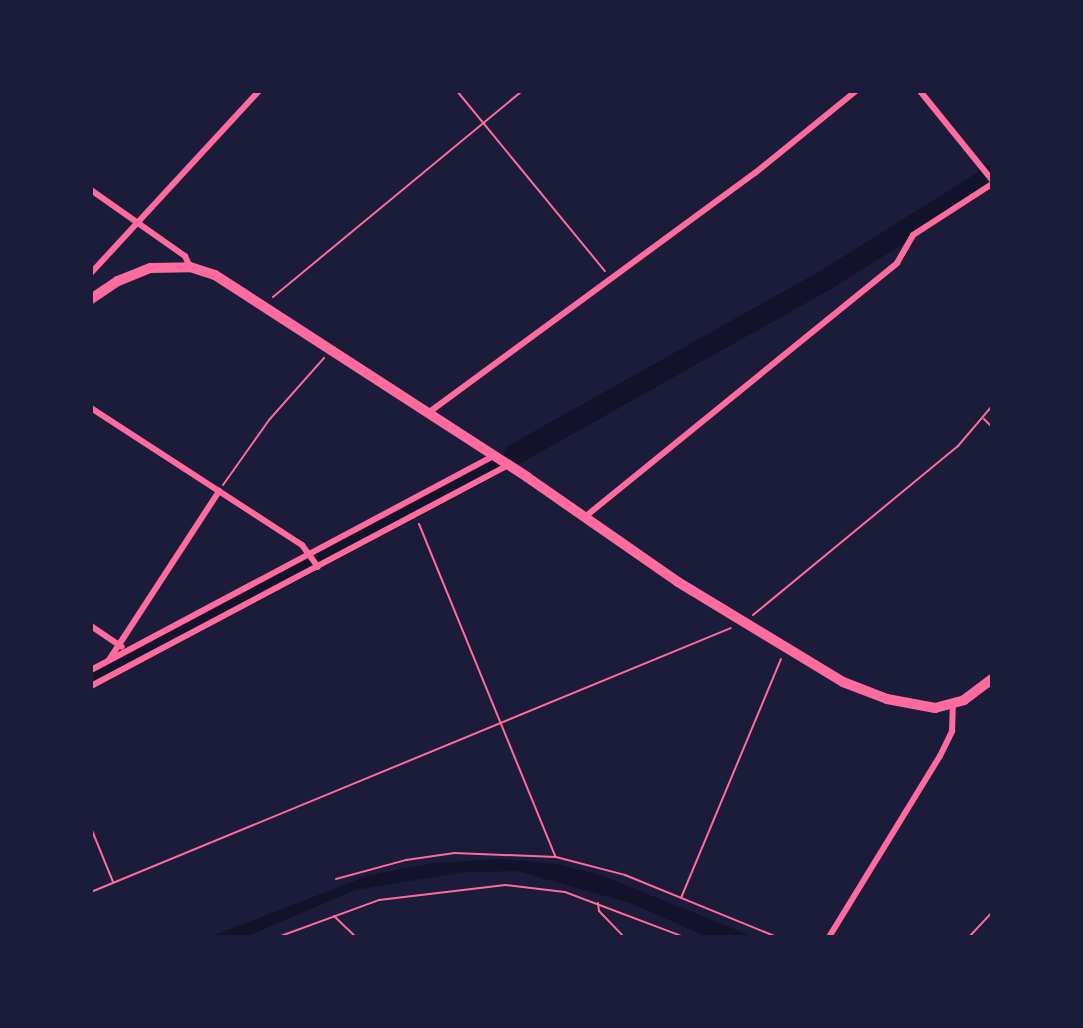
<!DOCTYPE html>
<html>
<head>
<meta charset="utf-8">
<style>
	body { margin:0 }
	#map { position:relative; width:1083px; height:1028px; overflow:hidden; background:#1b1b3a; font-family:"IBM Plex Sans",sans-serif }
	div>[style] { position:absolute }
	.water>* { inset:0; background:#12122b }
	.river>* { height:21px; margin:-10.5px; padding:0 10.5px; transform-origin:10.5px; border-radius:10.5px; background:#12122b }
	.path>* { height:2px; margin:-1px; padding:0 1px; transform-origin:1px; border-radius:1px; background:#ff6b9d }
	.minor>* { height:6px; margin:-3px; padding:0 3px; transform-origin:3px; border-radius:3px; background:#ff6b9d }
	.primary>* { height:10px; margin:-5px; padding:0 5px; transform-origin:5px; border-radius:5px; background:#ff6b9d }
	span { translate:-50% -50%; white-space:nowrap; text-align:center; line-height:1.15; -webkit-text-stroke:6px #1b1b3a; paint-order:stroke }
	.frame { position:absolute; inset:0; border:93px solid #1b1b3a; pointer-events:none }
</style>
</head>
<body>
<div id="map">
	<div class="water">
		<i style="clip-path:polygon(502px 859px,558px 864px,603px 876px,754px 937px,707px 937px,633px 904px,517px 871px,464px 872px,355px 890px,246px 937px,209px 937px,370px 875px,434px 863px)"></i>
	</div>
	<div class="river">
		<i style="left:514px;top:454px;width:361px;rotate:-29.3deg"></i>
		<i style="left:829px;top:277px;width:192px;rotate:-32deg"></i>
		<i style="left:91px;top:677px;width:450px;rotate:-27.8deg"></i>
	</div>
	<div class="path">
		<i style="left:457px;top:91px;width:233px;rotate:50.6deg"></i>
		<i style="left:273px;top:297px;width:323px;rotate:-39.6deg"></i>
		<i style="left:984px;top:419px;width:11px;rotate:45deg"></i>
		<i style="left:223px;top:485px;width:80px;rotate:-54.7deg"></i>
		<i style="left:269px;top:420px;width:83px;rotate:-48.4deg"></i>
		<i style="left:419px;top:524px;width:359px;rotate:67.7deg"></i>
		<i style="left:753px;top:615px;width:266px;rotate:-39.5deg"></i>
		<i style="left:958px;top:446px;width:52px;rotate:-49.6deg"></i>
		<i style="left:91px;top:828px;width:58px;rotate:67.8deg"></i>
		<i style="left:336px;top:879px;width:73px;rotate:-15.2deg"></i>
		<i style="left:406px;top:860px;width:49px;rotate:-8.3deg"></i>
		<i style="left:454px;top:853px;width:102px;rotate:2.2deg"></i>
		<i style="left:556px;top:857px;width:71px;rotate:14.6deg"></i>
		<i style="left:625px;top:875px;width:164px;rotate:22.2deg"></i>
		<i style="left:91px;top:892px;width:692px;rotate:-22.42deg"></i>
		<i style="left:681px;top:898px;width:259px;rotate:-67.3deg"></i>
		<i style="left:598px;top:903px;width:8px;rotate:83deg"></i>
		<i style="left:599px;top:911px;width:36px;rotate:46deg"></i>
		<i style="left:334px;top:916px;width:30px;rotate:44deg"></i>
		<i style="left:278px;top:937px;width:108px;rotate:-20.1deg"></i>
		<i style="left:379px;top:900px;width:127px;rotate:-6.8deg"></i>
		<i style="left:505px;top:885px;width:60px;rotate:6.7deg"></i>
		<i style="left:565px;top:892px;width:127px;rotate:20.7deg"></i>
		<i style="left:969px;top:937px;width:34px;rotate:-47deg"></i>
	</div>
	<div class="minor">
		<i style="left:920px;top:91px;width:114px;rotate:51deg"></i>
		<i style="left:91px;top:190px;width:115px;rotate:35.1deg"></i>
		<i style="left:185px;top:256px;width:12px;rotate:66deg"></i>
		<i style="left:91px;top:273px;width:248px;rotate:-47.3deg"></i>
		<i style="left:91px;top:408px;width:252px;rotate:33deg"></i>
		<i style="left:302px;top:545px;width:27px;rotate:54deg"></i>
		<i style="left:428px;top:413px;width:406px;rotate:-36.3deg"></i>
		<i style="left:755px;top:173px;width:130px;rotate:-39.1deg"></i>
		<i style="left:586px;top:516px;width:401px;rotate:-39.1deg"></i>
		<i style="left:897px;top:263px;width:32px;rotate:-60deg"></i>
		<i style="left:913px;top:235px;width:94px;rotate:-32.8deg"></i>
		<i style="left:91px;top:626px;width:37px;rotate:34deg"></i>
		<i style="left:109px;top:660px;width:202px;rotate:-56.9deg"></i>
		<i style="left:91px;top:670px;width:456px;rotate:-28deg"></i>
		<i style="left:91px;top:686px;width:472px;rotate:-27.9deg"></i>
		<i style="left:829px;top:937px;width:212px;rotate:-58.5deg"></i>
		<i style="left:940px;top:756px;width:28px;rotate:-64deg"></i>
		<i style="left:952px;top:731px;width:27px;rotate:-88deg"></i>
	</div>
	<div class="primary">
		<i style="left:91px;top:299px;width:32px;rotate:-34deg"></i>
		<i style="left:118px;top:281px;width:35px;rotate:-22deg"></i>
		<i style="left:151px;top:268px;width:39px;rotate:-1deg"></i>
		<i style="left:190px;top:267px;width:26px;rotate:18deg"></i>
		<i style="left:215px;top:275px;width:372px;rotate:32.9deg"></i>
		<i style="left:527px;top:477px;width:184px;rotate:34.8deg"></i>
		<i style="left:678px;top:582px;width:193px;rotate:31.2deg"></i>
		<i style="left:843px;top:682px;width:47px;rotate:21.1deg"></i>
		<i style="left:887px;top:699px;width:49px;rotate:10.6deg"></i>
		<i style="left:935px;top:708px;width:30px;rotate:-15deg"></i>
		<i style="left:964px;top:700px;width:35px;rotate:-37deg"></i>
	</div>
	<div class="frame"></div>
</div>
</body>
</html>
